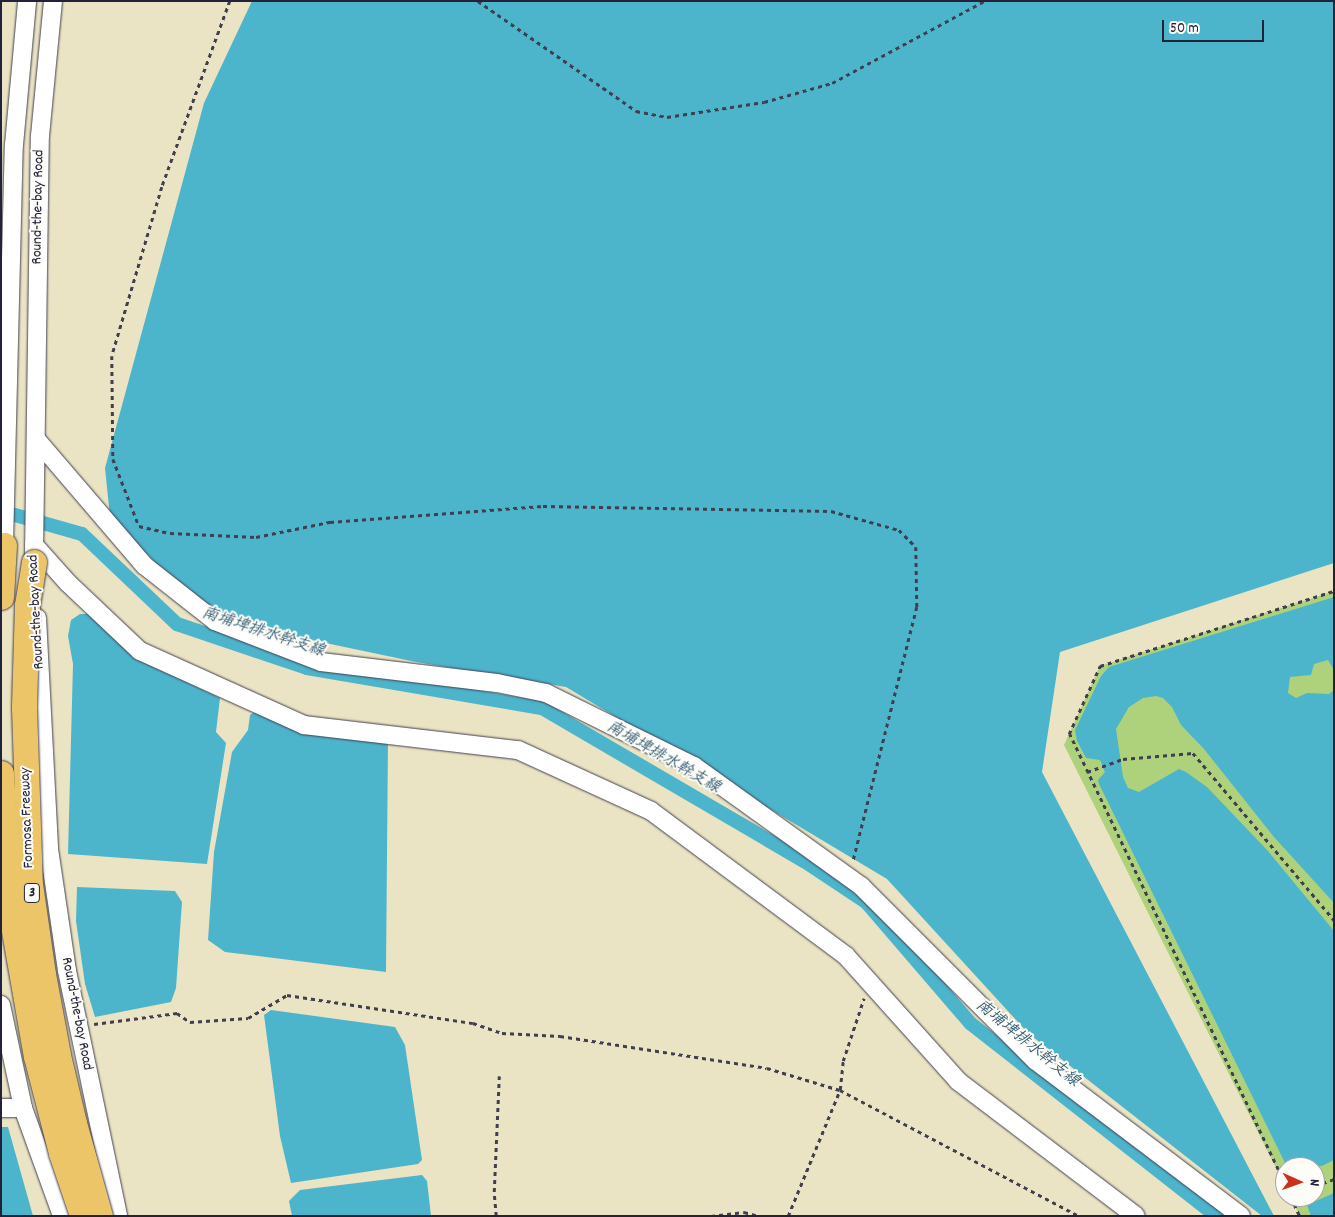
<!DOCTYPE html>
<html>
<head>
<meta charset="utf-8">
<style>
	body { margin:0 }
	#map { position:relative; width:1335px; height:1217px; overflow:hidden; background:#ebe4c4; font-family:Dekko,"LXGW WenKai TC",sans-serif }
	div>[style] { position:absolute }
	.green>* { inset:0; background:#aed27b }
	.water>* { inset:0; background:#4cb5cb }
	.canal>* { height:14px; margin:-7px; padding:0 7px; transform-origin:7px; border-radius:7px; background:#4cb5cb }
	.path>* { height:2.5px; margin-top:-1.25px; transform-origin:0; background:repeating-linear-gradient(90deg,#403f50 0 4px,transparent 0 8px) }
	.roads { filter:drop-shadow(0 0 1px #403f50) drop-shadow(0 0 1px #403f50) }
	.minor>* { height:18px; margin:-9px; padding:0 9px; transform-origin:9px; border-radius:9px; background:#fff }
	.highway>* { height:25px; margin:-12.5px; padding:0 12.5px; transform-origin:12.5px; border-radius:12.5px; background:#edc569 }
	.bridges { filter:drop-shadow(0 0 1px #403f50) drop-shadow(0 0 1px #403f50) }
	.highway-bridge>* { height:25px; margin:-12.5px; padding:0 12.5px; transform-origin:12.5px; border-radius:12.5px; background:#edc569 }
	span { translate:-50% -50%; white-space:nowrap; text-align:center; line-height:1.15; -webkit-text-stroke:4px #fdfcf7; paint-order:stroke }
	.shield-label span { padding:1px 4px; background:#fdfcf7; border:1px solid; border-radius:4px; -webkit-text-stroke-width:0 }
	.shield-label { font-size:14px; color:#22223b; font-weight:700 }
	.street-label { font-size:15px; color:#22223b }
	.water-label { font-size:16px; color:#335d75; font-style:italic }
	.frame { position:absolute; inset:0; border:2px solid #22223b; pointer-events:none }
	.north { position:absolute; left:1275px; top:1157px; width:50px; height:50px; box-sizing:border-box; background:#fdfcf7; border:1px solid #a5a5ac; border-radius:50%; rotate:92deg; font-size:14px; font-weight:700; line-height:20px; text-align:center; color:#22223b }
	.north::after { content:''; display:block; margin:auto; width:18px; height:22px; background:#c8321e; clip-path:polygon(50% 0,100% 100%,50% 72%,0 100%) }
	.scale { position:absolute; left:1162px; top:20px; width:102px; height:22px; box-sizing:border-box; border:2px solid #22223b; border-top:0; padding-left:6px; font-size:15px; line-height:18px; white-space:nowrap; color:#22223b; -webkit-text-stroke:4px #fdfcf7; paint-order:stroke }
</style>
</head>
<body>
<div id="map">
	<div class="green">
		<i style="clip-path:polygon(1334px 591px,1334px 1216px,1300px 1216px,1290px 1197px,1315px 1197px,1315px 1167px,1285px 1167px,1285px 1186px,1064px 745px,1100px 666px)"></i>
	</div>
	<div class="water">
		<i style="clip-path:polygon(252px 1px,1334px 1px,1334px 563px,1060px 652px,1042px 772px,1274px 1216px,1262px 1216px,1028px 1033px,887px 879px,566px 687px,416px 662px,211px 619px,110px 517px,105px 468px,204px 103px)"></i>
		<i style="clip-path:polygon(1334px 597px,1334px 670px,1328px 660px,1314px 664px,1311px 675px,1290px 677px,1288px 693px,1296px 698px,1307px 693px,1329px 694px,1334px 690px,1334px 903px,1274px 837px,1204px 749px,1181px 725px,1172px 707px,1163px 698px,1156px 696px,1143px 698px,1129px 707px,1116px 729px,1123px 777px,1128px 788px,1139px 792px,1179px 769px,1186px 772px,1207px 787px,1268px 851px,1334px 931px,1334px 1160px,1322px 1166px,1287px 1167px,1099px 784px,1098px 780px,1105px 772px,1100px 760px,1086px 758px,1077px 741px,1075px 730px,1101px 676px,1109px 667px)"></i>
		<i style="clip-path:polygon(80px 614px,92px 614px,142px 661px,220px 698px,216px 732px,226px 743px,207px 864px,68px 854px,73px 664px,68px 636px,71px 620px)"></i>
		<i style="clip-path:polygon(256px 711px,388px 741px,386px 972px,225px 952px,208px 940px,214px 852px,232px 752px,248px 730px,250px 715px)"></i>
		<i style="clip-path:polygon(77px 887px,175px 891px,182px 902px,176px 988px,171px 1002px,95px 1017px,85px 984px,76px 921px)"></i>
		<i style="clip-path:polygon(271px 1010px,395px 1027px,405px 1045px,422px 1160px,418px 1164px,291px 1183px,280px 1136px,264px 1015px)"></i>
		<i style="clip-path:polygon(1px 1127px,8px 1127px,33px 1216px,1px 1216px)"></i>
		<i style="clip-path:polygon(422px 1175px,427px 1181px,431px 1216px,292px 1216px,289px 1201px,300px 1190px)"></i>
		<i style="clip-path:polygon(1334px 1193px,1334px 1216px,1311px 1216px,1307px 1205px)"></i>
	</div>
	<div class="canal">
		<i style="left:1px;top:511px;width:84px;rotate:15.9deg"></i>
		<i style="left:82px;top:534px;width:131px;rotate:43.5deg"></i>
		<i style="left:177px;top:624px;width:137px;rotate:18.7deg"></i>
		<i style="left:307px;top:668px;width:238px;rotate:9.7deg"></i>
		<i style="left:542px;top:708px;width:303px;rotate:30.3deg"></i>
		<i style="left:804px;top:861px;width:74px;rotate:33.5deg"></i>
		<i style="left:866px;top:902px;width:160px;rotate:49.3deg"></i>
		<i style="left:970px;top:1023px;width:313px;rotate:38.1deg"></i>
	</div>
	<div class="path">
		<i style="left:230px;top:1px;width:198px;rotate:110.1deg"></i>
		<i style="left:162px;top:187px;width:176px;rotate:106.5deg"></i>
		<i style="left:112px;top:356px;width:103px;rotate:89.4deg"></i>
		<i style="left:113px;top:459px;width:72px;rotate:68.8deg"></i>
		<i style="left:139px;top:526px;width:32px;rotate:13deg"></i>
		<i style="left:170px;top:533px;width:86px;rotate:2.7deg"></i>
		<i style="left:256px;top:537px;width:76px;rotate:-11.5deg"></i>
		<i style="left:330px;top:522px;width:214px;rotate:-4.3deg"></i>
		<i style="left:543px;top:506px;width:288px;rotate:1deg"></i>
		<i style="left:831px;top:511px;width:71px;rotate:15.6deg"></i>
		<i style="left:899px;top:530px;width:24px;rotate:45deg"></i>
		<i style="left:916px;top:547px;width:60px;rotate:89deg"></i>
		<i style="left:917px;top:607px;width:262px;rotate:104.1deg"></i>
		<i style="left:478px;top:1px;width:193px;rotate:34.8deg"></i>
		<i style="left:636px;top:111px;width:32px;rotate:11deg"></i>
		<i style="left:667px;top:117px;width:98px;rotate:-8.8deg"></i>
		<i style="left:764px;top:102px;width:71px;rotate:-15.6deg"></i>
		<i style="left:832px;top:83px;width:173px;rotate:-28.3deg"></i>
		<i style="left:1087px;top:772px;width:38px;rotate:-20deg"></i>
		<i style="left:1123px;top:759px;width:70px;rotate:-4.9deg"></i>
		<i style="left:1193px;top:753px;width:219px;rotate:49.8deg"></i>
		<i style="left:94px;top:1024px;width:84px;rotate:-7.5deg"></i>
		<i style="left:177px;top:1013px;width:16px;rotate:35deg"></i>
		<i style="left:190px;top:1022px;width:58px;rotate:-3.9deg"></i>
		<i style="left:248px;top:1018px;width:45px;rotate:-30.5deg"></i>
		<i style="left:287px;top:995px;width:188px;rotate:8.6deg"></i>
		<i style="left:473px;top:1023px;width:31px;rotate:19deg"></i>
		<i style="left:502px;top:1033px;width:58px;rotate:3deg"></i>
		<i style="left:560px;top:1036px;width:209px;rotate:8.8deg"></i>
		<i style="left:767px;top:1068px;width:76px;rotate:16.8deg"></i>
		<i style="left:840px;top:1090px;width:270px;rotate:27.8deg"></i>
		<i style="left:1285px;top:1184px;width:499px;rotate:-115.6deg"></i>
		<i style="left:1069px;top:734px;width:75px;rotate:-65.5deg"></i>
		<i style="left:1100px;top:666px;width:246px;rotate:-17.8deg"></i>
		<i style="left:1315px;top:1186px;width:20px;rotate:-20deg"></i>
		<i style="left:1291px;top:1197px;width:21px;rotate:65deg"></i>
		<i style="left:496px;top:1216px;width:24px;rotate:-95deg"></i>
		<i style="left:494px;top:1192px;width:116px;rotate:-87.5deg"></i>
		<i style="left:711px;top:1216px;width:33px;rotate:-7deg"></i>
		<i style="left:744px;top:1212px;width:16px;rotate:15deg"></i>
		<i style="left:788px;top:1216px;width:136px;rotate:-67.6deg"></i>
		<i style="left:840px;top:1090px;width:29px;rotate:-84deg"></i>
		<i style="left:843px;top:1061px;width:66px;rotate:-71.6deg"></i>
	</div>
	<div class="roads">
		<div class="minor">
			<i style="left:36px;top:439px;width:167px;rotate:49.4deg"></i>
			<i style="left:145px;top:566px;width:89px;rotate:38.2deg"></i>
			<i style="left:215px;top:621px;width:114px;rotate:21.1deg"></i>
			<i style="left:321px;top:662px;width:177px;rotate:6.8deg"></i>
			<i style="left:497px;top:683px;width:50px;rotate:11.5deg"></i>
			<i style="left:546px;top:693px;width:165px;rotate:26.3deg"></i>
			<i style="left:694px;top:766px;width:206px;rotate:35.7deg"></i>
			<i style="left:861px;top:886px;width:247px;rotate:45deg"></i>
			<i style="left:1036px;top:1061px;width:257px;rotate:37.1deg"></i>
			<i style="left:34px;top:545px;width:51px;rotate:48.2deg"></i>
			<i style="left:68px;top:583px;width:99px;rotate:43.4deg"></i>
			<i style="left:140px;top:651px;width:180px;rotate:24.3deg"></i>
			<i style="left:304px;top:725px;width:215px;rotate:6.7deg"></i>
			<i style="left:518px;top:750px;width:146px;rotate:24.6deg"></i>
			<i style="left:651px;top:811px;width:243px;rotate:36.6deg"></i>
			<i style="left:846px;top:956px;width:168px;rotate:48.1deg"></i>
			<i style="left:958px;top:1081px;width:223px;rotate:37.2deg"></i>
			<i style="left:1px;top:550px;width:6px;rotate:-59deg"></i>
			<i style="left:4px;top:545px;width:400px;rotate:-88.6deg"></i>
			<i style="left:14px;top:145px;width:145px;rotate:-84.8deg"></i>
			<i style="left:34px;top:555px;width:419px;rotate:-89.2deg"></i>
			<i style="left:40px;top:136px;width:136px;rotate:-84.5deg"></i>
			<i style="left:37px;top:618px;width:231px;rotate:87deg"></i>
			<i style="left:49px;top:849px;width:123px;rotate:81.6deg"></i>
			<i style="left:67px;top:971px;width:250px;rotate:78.2deg"></i>
			<i style="left:1px;top:1005px;width:105px;rotate:77.9deg"></i>
			<i style="left:23px;top:1108px;width:115px;rotate:70.1deg"></i>
			<i style="left:1px;top:1108px;width:22px"></i>
		</div>
		<div class="highway">
			<i style="left:1px;top:597px;width:52px;rotate:-86.7deg"></i>
		</div>
	</div>
	<div class="bridges">
		<div class="highway-bridge">
			<i style="left:34px;top:562px;width:44px;rotate:99.2deg"></i>
			<i style="left:27px;top:605px;width:102px;rotate:91.7deg"></i>
			<i style="left:24px;top:707px;width:177px;rotate:88.1deg"></i>
			<i style="left:30px;top:884px;width:91px;rotate:81.8deg"></i>
			<i style="left:43px;top:974px;width:82px;rotate:79.5deg"></i>
			<i style="left:58px;top:1055px;width:70px;rotate:76.8deg"></i>
			<i style="left:74px;top:1123px;width:97px;rotate:74.4deg"></i>
			<i style="left:1px;top:773px;width:129px;rotate:86.5deg"></i>
			<i style="left:9px;top:902px;width:156px;rotate:80.1deg"></i>
			<i style="left:36px;top:1056px;width:100px;rotate:75.5deg"></i>
			<i style="left:61px;top:1153px;width:62px;rotate:71.3deg"></i>
		</div>
	</div>
	<div class="shield-label">
		<span style="left:32px;top:893px">3</span>
	</div>
	<div class="street-label">
		<span style="left:39px;top:207px;rotate:-89deg">Round-the-bay Road</span>
		<span style="left:37px;top:612px;rotate:-93deg">Round-the-bay Road</span>
		<span style="left:28px;top:818px;rotate:-92deg">Formosa Freeway</span>
		<span style="left:76px;top:1014px;rotate:79deg">Round-the-bay Road</span>
	</div>
	<div class="water-label">
		<span style="left:263px;top:633px;rotate:18deg">南埔埤排水幹支線</span>
		<span style="left:663px;top:758px;rotate:30deg">南埔埤排水幹支線</span>
		<span style="left:1027px;top:1044px;rotate:39deg">南埔埤排水幹支線</span>
	</div>
	<div class="frame"></div>
	<div class="north">N</div>
	<div class="scale">50 m</div>
</div>
</body>
</html>
